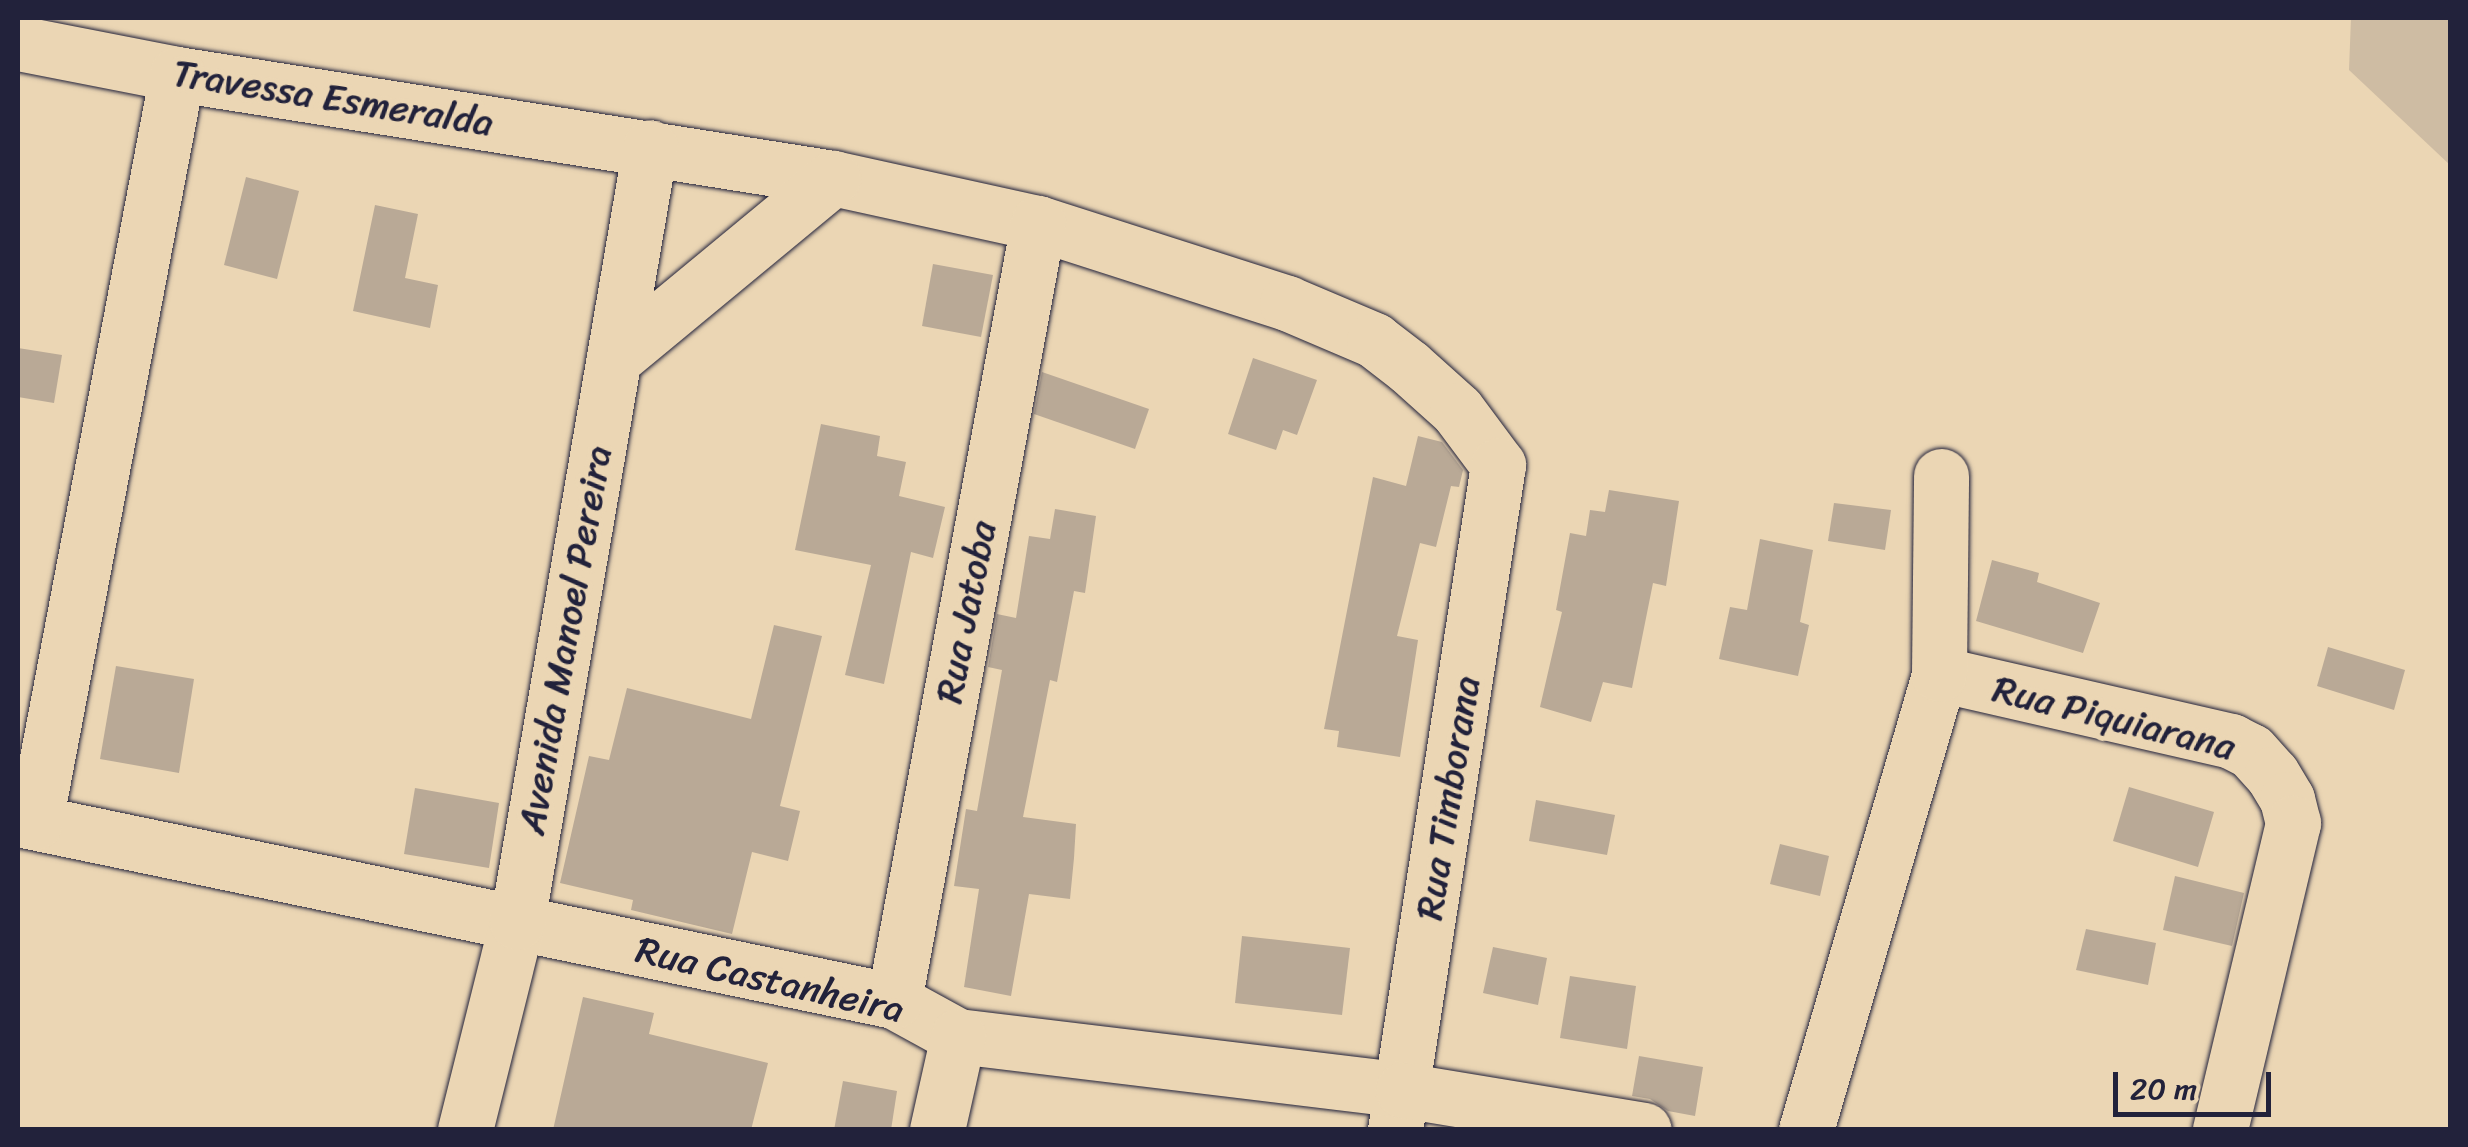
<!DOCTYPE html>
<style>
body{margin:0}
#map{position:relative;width:2468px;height:1147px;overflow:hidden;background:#ebd6b4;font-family:Sriracha,sans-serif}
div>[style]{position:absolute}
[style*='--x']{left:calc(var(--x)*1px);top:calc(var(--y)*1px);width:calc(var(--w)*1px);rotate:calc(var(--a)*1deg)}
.green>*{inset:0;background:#cebca3}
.building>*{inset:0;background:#b9a996}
.roads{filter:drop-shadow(0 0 2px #22223b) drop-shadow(0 0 2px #22223b)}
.minor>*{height:55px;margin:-27.5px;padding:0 27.5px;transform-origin:27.5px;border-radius:27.5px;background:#ebd6b4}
span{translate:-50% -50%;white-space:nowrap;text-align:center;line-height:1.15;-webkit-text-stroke:10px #ebd6b4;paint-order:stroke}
.street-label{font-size:38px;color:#22223b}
.frame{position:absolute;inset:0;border:20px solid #22223b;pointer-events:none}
.scale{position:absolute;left:2113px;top:1072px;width:158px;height:45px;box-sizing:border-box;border:5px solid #22223b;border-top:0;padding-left:12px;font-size:30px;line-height:35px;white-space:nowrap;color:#22223b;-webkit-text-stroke:8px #ebd6b4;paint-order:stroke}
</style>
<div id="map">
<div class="green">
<div style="clip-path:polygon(2351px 18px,2450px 18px,2450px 165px,2349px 70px)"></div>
</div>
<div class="building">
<div style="clip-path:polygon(246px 177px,299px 191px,277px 279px,224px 265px)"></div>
<div style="clip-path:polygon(375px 205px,418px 214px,405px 278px,438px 285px,430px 328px,353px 311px)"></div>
<div style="clip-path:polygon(933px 264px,993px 275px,981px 337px,922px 326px)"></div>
<div style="clip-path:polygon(18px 348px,62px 355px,54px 403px,18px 397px)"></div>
<div style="clip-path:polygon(1253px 358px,1317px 380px,1297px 435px,1283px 430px,1276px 450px,1228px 434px)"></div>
<div style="clip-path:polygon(1042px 372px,1149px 409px,1135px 449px,1034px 414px)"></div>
<div style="clip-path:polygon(821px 424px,880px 436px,877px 456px,906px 462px,899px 496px,945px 507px,933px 558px,911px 552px,884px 684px,845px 675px,871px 565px,795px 550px)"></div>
<div style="clip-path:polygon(1418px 436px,1442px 442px,1463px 470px,1459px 487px,1451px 486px,1436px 547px,1420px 543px,1397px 636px,1418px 640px,1400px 757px,1337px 747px,1339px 731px,1324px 729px,1373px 477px,1406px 486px)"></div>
<div style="clip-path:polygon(1609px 490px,1679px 501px,1666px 586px,1653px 583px,1632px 688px,1603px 682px,1591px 722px,1540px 707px,1562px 612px,1556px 610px,1570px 533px,1586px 536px,1590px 510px,1605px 512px)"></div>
<div style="clip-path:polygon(1834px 503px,1891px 510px,1885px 550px,1828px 541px)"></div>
<div style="clip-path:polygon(1055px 509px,1096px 516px,1085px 593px,1074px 591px,1057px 682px,1050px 680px,1023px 817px,1076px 824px,1074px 858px,1070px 899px,1029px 894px,1011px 996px,964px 987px,979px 889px,954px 886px,966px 809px,977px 811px,1002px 670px,988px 667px,997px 614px,1016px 618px,1029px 536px,1050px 539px)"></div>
<div style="clip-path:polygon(1760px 539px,1813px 550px,1800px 622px,1809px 625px,1798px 676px,1719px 659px,1730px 607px,1747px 610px)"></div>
<div style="clip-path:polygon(1992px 560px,2039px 573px,2037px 582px,2100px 603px,2083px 653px,1976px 621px)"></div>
<div style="clip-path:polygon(774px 625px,822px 636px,780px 806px,800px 811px,788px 861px,752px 852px,732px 934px,631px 910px,633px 900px,560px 883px,589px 756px,609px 760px,627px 688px,751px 719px)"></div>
<div style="clip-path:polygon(2328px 647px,2405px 670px,2394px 710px,2317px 686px)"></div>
<div style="clip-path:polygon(116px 666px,194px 679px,179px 773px,100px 759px)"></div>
<div style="clip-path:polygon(2129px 787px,2214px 812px,2198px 867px,2113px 841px)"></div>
<div style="clip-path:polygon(415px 788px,499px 803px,489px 868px,404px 854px)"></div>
<div style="clip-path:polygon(1536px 800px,1615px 815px,1607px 855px,1529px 841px)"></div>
<div style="clip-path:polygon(1780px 844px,1829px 856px,1820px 896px,1770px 884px)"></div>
<div style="clip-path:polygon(2175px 876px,2244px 893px,2232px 946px,2163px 930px)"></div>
<div style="clip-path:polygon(2086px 929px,2156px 943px,2148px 985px,2076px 970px)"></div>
<div style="clip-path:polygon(1242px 936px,1350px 948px,1342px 1015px,1235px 1003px)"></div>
<div style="clip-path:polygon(1493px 947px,1547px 958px,1538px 1005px,1483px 993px)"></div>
<div style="clip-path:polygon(1570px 976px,1636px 986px,1627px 1049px,1560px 1038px)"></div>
<div style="clip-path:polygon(583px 997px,654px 1013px,649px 1034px,768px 1063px,751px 1130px,553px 1130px)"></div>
<div style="clip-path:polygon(1639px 1056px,1703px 1067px,1695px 1116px,1668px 1111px,1650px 1099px,1632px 1096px)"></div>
<div style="clip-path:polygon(843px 1081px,897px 1091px,891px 1130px,834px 1130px)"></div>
</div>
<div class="roads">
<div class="minor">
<div style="--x:18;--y:43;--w:162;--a:11"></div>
<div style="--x:177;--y:74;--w:664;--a:9.01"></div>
<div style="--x:833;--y:178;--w:210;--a:12.4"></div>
<div style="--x:1038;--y:223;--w:262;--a:17.8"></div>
<div style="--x:1287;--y:303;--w:95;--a:23"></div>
<div style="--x:1374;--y:340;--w:44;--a:37.6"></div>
<div style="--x:1409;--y:367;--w:64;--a:41.9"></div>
<div style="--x:1457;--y:410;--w:69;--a:53.3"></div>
<div style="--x:1498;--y:465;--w:673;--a:98.8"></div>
<div style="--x:614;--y:359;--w:284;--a:-39.6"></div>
<div style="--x:1939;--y:674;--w:300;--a:12.9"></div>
<div style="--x:2231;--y:741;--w:22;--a:27"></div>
<div style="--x:2251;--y:751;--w:31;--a:48"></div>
<div style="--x:2272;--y:774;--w:29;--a:59"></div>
<div style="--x:2287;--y:799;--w:25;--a:76"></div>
<div style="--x:2293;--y:823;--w:316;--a:103.4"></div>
<div style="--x:18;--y:819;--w:895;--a:11.74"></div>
<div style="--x:894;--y:1001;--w:73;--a:28.7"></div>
<div style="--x:958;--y:1036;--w:448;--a:6.9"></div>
<div style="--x:1403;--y:1090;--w:244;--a:9.4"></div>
<div style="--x:35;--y:822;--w:761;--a:-79.25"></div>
<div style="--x:894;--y:1001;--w:791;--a:-79.51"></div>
<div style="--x:465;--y:1130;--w:214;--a:-76"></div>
<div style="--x:517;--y:922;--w:786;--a:-80.26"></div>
<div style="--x:937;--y:1130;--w:96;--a:-77.4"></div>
<div style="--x:1806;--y:1130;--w:475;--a:-73.7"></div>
<div style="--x:1939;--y:674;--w:198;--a:-89.4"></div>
</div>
</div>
<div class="street-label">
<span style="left:333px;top:98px;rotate:9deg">Travessa Esmeralda</span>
<span style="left:966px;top:612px;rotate:-79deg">Rua Jatoba</span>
<span style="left:565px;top:640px;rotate:-80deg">Avenida Manoel Pereira</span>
<span style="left:2114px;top:718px;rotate:14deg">Rua Piquiarana</span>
<span style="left:1448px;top:798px;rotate:-81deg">Rua Timborana</span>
<span style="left:770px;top:980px;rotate:13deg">Rua Castanheira</span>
</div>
<div class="frame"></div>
<div class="scale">20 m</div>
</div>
